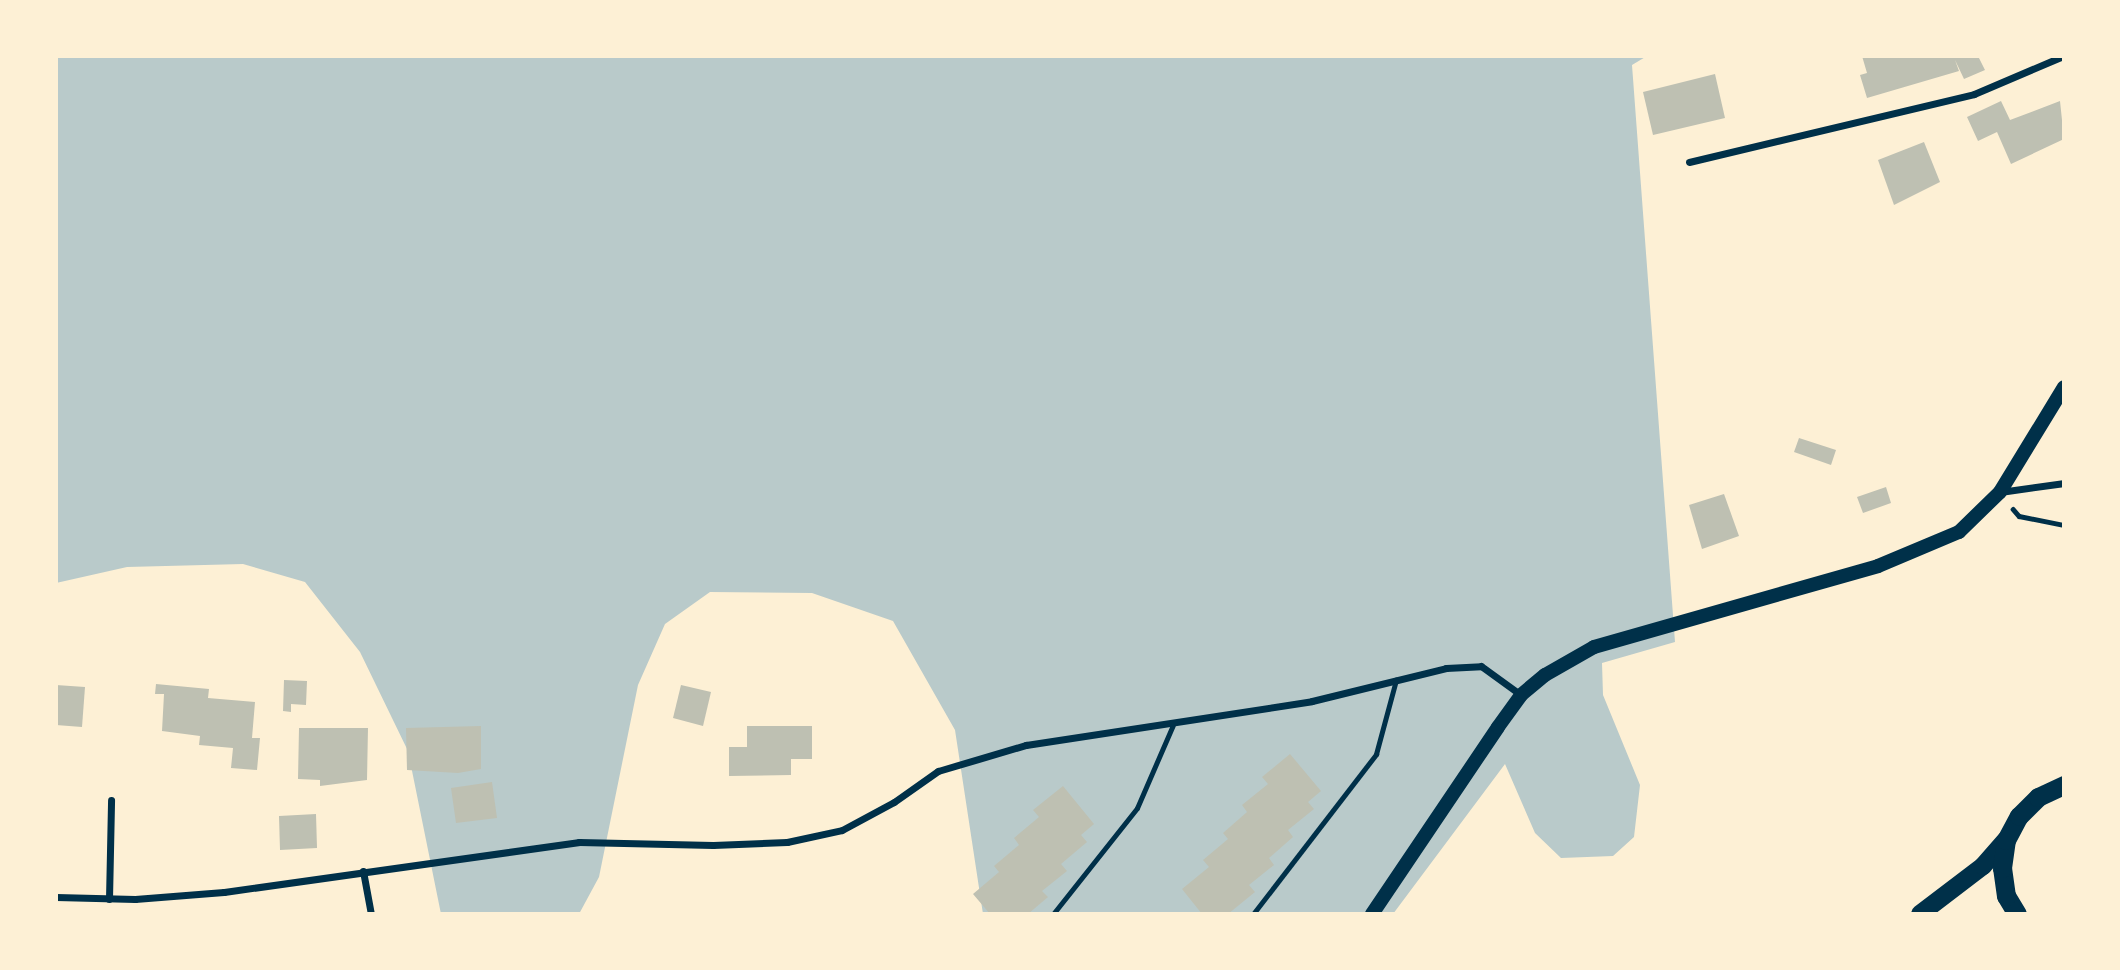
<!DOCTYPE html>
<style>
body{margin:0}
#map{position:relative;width:2120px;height:970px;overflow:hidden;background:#fdf0d5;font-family:"Varela Round",sans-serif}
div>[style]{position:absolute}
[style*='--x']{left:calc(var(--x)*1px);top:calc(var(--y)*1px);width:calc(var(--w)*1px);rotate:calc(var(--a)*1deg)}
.green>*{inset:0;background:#b9caca}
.building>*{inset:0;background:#bec0b2}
.path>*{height:4.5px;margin:-2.25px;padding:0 2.25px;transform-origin:2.25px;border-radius:2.25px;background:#003049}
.service>*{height:5px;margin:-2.5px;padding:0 2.5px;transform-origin:2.5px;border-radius:2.5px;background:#003049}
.minor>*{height:7px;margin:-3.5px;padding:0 3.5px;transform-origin:3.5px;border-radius:3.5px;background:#003049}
.secondary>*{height:14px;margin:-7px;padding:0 7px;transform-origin:7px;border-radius:7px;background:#003049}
.primary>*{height:18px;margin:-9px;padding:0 9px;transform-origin:9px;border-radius:9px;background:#003049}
.trunk>*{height:19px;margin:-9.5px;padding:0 9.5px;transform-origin:9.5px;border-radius:9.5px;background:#003049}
span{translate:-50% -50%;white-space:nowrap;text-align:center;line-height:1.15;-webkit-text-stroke:7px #fdf0d5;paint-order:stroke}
.frame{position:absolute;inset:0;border:58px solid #fdf0d5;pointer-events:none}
</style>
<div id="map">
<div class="green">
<div style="clip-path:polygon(56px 56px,1647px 56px,1632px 65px,1675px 642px,1602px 663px,1603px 695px,1640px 785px,1634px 837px,1613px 856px,1561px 858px,1535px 833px,1505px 764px,1393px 914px,983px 914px,955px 730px,893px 621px,812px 593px,710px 592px,665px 624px,638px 685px,599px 877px,579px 914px,441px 914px,408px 751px,360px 652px,305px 582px,243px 564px,127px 567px,56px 583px)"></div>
</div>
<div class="building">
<div style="clip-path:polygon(1862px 56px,1978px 56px,1985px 70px,1964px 79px,1955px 60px,1959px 71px,1867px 98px,1860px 75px,1867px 73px)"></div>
<div style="clip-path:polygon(1715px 74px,1725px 118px,1653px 135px,1643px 92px)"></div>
<div style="clip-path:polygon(2001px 101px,2010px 120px,2060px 101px,2064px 139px,2011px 164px,1997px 132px,1978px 141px,1967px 117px)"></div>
<div style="clip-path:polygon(1924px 142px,1940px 182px,1894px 205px,1878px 160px)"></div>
<div style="clip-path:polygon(1799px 438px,1836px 450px,1831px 465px,1794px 452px)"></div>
<div style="clip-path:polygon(1886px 487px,1891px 503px,1863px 513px,1857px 497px)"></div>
<div style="clip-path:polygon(1724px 494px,1739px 536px,1702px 549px,1689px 505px)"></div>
<div style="clip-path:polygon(284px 680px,307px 681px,306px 705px,291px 704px,291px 712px,283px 711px)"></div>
<div style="clip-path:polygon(156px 684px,209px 689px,208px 698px,255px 702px,252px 738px,260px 738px,257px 770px,231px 768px,233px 748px,199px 745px,200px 736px,162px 731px,164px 694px,155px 694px)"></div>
<div style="clip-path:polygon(56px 685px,85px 687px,82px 727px,56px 725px)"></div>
<div style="clip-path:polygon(681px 685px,711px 692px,703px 726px,673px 718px)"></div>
<div style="clip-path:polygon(481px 726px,481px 769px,458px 773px,407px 770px,406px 728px)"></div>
<div style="clip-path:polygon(747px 726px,812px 726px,812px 759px,791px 759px,791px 775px,729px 776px,729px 747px,747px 747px)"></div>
<div style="clip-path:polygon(299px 728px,368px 728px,367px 780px,320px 786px,320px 780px,298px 779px)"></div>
<div style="clip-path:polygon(1290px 754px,1321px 791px,1308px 802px,1314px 809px,1288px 830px,1293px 837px,1269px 858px,1274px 865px,1249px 885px,1255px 892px,1228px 914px,1202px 914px,1182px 889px,1209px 867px,1203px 860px,1228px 839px,1223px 833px,1247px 812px,1242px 805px,1268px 784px,1262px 777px)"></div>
<div style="clip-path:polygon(492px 782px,497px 818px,456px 823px,451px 788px)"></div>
<div style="clip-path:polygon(1063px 786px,1094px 824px,1081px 835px,1087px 842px,1061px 864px,1067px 871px,1042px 891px,1048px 897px,1028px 914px,990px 914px,973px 894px,999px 872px,994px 866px,1019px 845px,1014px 838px,1039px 817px,1033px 810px)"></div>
<div style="clip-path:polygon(316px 814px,317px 848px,280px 850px,279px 816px)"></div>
</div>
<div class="path">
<div style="--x:2013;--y:509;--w:9;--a:49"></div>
<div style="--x:2019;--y:516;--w:46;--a:11.3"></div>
</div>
<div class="service">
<div style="--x:1053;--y:914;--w:135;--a:-51.6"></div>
<div style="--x:1137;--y:808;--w:90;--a:-66.6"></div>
<div style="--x:1253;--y:914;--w:202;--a:-52.4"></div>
<div style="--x:1376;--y:754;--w:77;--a:-74.9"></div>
</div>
<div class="minor">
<div style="--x:1689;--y:162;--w:293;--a:-13.4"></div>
<div style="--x:1974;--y:94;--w:97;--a:-23.1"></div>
<div style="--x:2000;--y:492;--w:65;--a:-8"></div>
<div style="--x:363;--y:871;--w:44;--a:79.5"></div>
<div style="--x:56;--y:897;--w:79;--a:1.5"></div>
<div style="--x:135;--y:899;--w:89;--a:-4.5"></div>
<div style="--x:224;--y:892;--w:359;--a:-8"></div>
<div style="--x:579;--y:842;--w:134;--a:1.3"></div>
<div style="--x:713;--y:845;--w:74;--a:-2.3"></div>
<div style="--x:787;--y:842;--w:56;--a:-12.3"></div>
<div style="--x:842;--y:830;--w:59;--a:-28.3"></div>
<div style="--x:894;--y:802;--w:54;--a:-35.2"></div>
<div style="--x:938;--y:771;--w:92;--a:-16.5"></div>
<div style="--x:1026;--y:745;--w:289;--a:-8.7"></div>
<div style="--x:1312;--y:701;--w:138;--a:-13.8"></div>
<div style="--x:1446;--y:668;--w:35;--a:-3"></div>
<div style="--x:1481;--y:666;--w:49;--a:35.9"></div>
<div style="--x:109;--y:899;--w:99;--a:-88.8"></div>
</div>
<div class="secondary">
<div style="--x:1372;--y:914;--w:225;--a:-56"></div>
<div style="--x:1498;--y:727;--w:39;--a:-54"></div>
<div style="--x:1521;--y:695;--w:31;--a:-40"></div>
<div style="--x:1545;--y:675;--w:56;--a:-29.7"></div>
<div style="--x:1594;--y:647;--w:295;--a:-15.9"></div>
<div style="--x:1878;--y:566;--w:88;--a:-22.8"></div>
<div style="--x:1959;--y:532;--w:57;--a:-44.3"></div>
<div style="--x:2000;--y:492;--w:123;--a:-58.6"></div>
</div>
<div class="primary">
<div style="--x:1920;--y:914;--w:79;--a:-37.3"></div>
<div style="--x:1983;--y:866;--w:35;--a:-49"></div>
</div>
<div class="trunk">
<div style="--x:2017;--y:914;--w:21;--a:-121"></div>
<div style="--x:2006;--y:896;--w:28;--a:-98"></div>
<div style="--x:2002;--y:868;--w:28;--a:-82"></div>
<div style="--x:2006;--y:840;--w:27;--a:-62"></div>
<div style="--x:2019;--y:816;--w:27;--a:-45"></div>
<div style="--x:2038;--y:797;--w:29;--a:-25"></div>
</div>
<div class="frame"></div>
</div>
